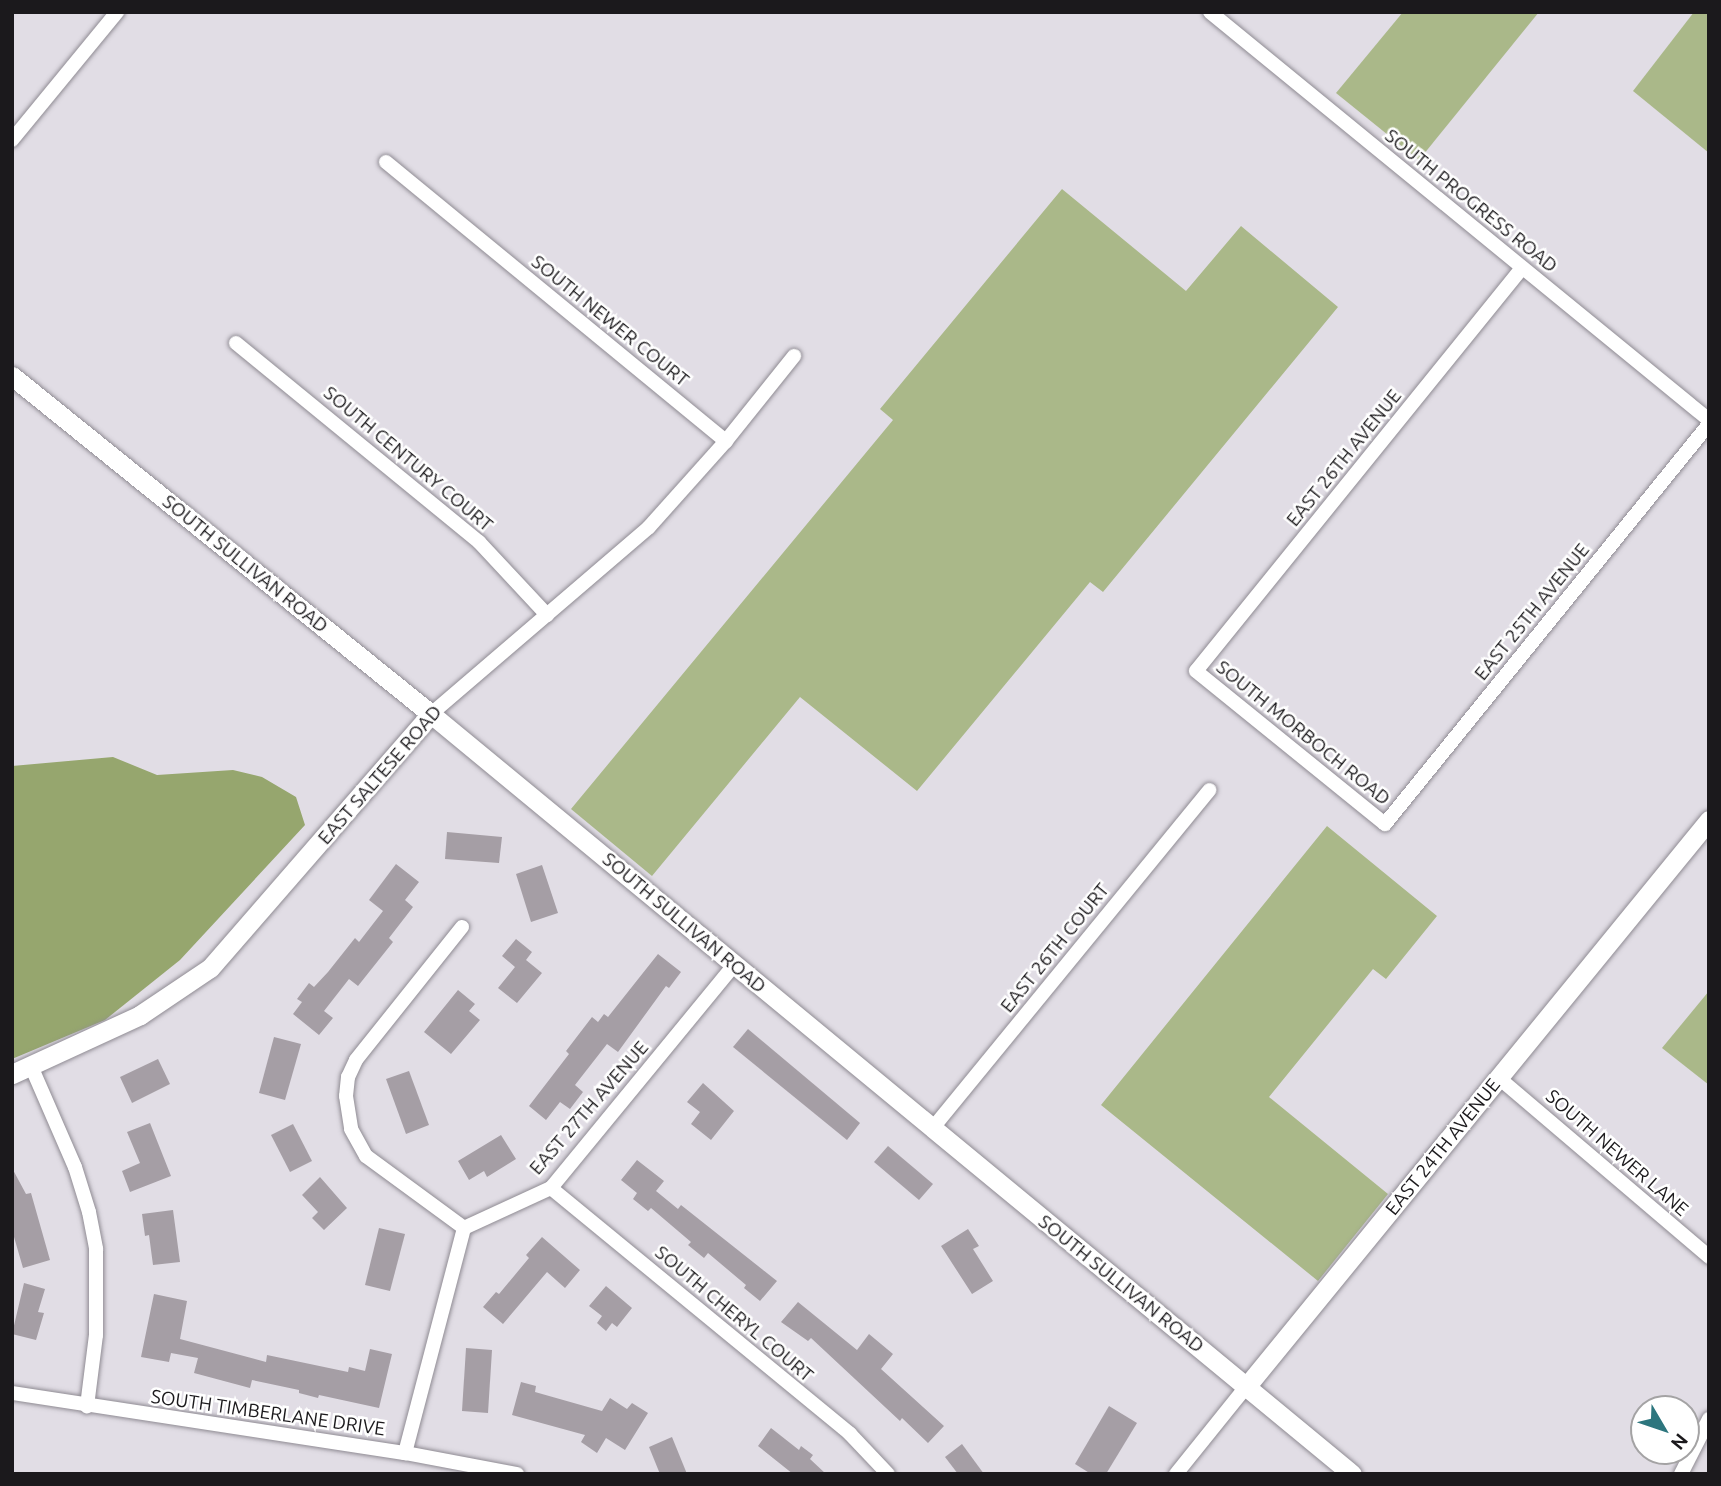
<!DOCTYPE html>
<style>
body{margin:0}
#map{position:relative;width:1721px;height:1486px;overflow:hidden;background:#e1dde5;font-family:Ubuntu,sans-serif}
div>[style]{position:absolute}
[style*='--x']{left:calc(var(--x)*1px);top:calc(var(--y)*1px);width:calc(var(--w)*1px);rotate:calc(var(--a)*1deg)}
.green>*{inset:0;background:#aab889}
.forest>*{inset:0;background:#96a66e}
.building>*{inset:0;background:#a59ea5}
.roads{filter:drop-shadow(0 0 2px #8f8b93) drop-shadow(0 0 2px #8f8b93)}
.street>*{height:14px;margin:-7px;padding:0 7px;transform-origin:7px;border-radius:7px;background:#fff}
.secondary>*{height:19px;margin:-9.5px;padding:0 9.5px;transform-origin:9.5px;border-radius:9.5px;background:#fff}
span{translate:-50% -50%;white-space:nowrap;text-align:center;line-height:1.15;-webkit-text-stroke:5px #fff;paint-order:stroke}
.street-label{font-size:19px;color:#1b191c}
.frame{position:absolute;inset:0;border:14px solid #1b191c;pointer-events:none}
.north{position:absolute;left:1630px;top:1395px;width:70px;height:70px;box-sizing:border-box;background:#fff;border:2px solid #a4a3a4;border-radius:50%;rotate:129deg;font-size:19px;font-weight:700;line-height:28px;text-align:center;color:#1b191c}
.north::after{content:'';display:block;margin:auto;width:24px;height:32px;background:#2d767e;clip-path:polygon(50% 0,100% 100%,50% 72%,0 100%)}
</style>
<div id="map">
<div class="green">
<div style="clip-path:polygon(1403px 12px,1539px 12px,1419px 160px,1336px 93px)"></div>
<div style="clip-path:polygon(1694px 12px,1709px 12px,1709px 153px,1633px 91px)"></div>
<div style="clip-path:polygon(1062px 189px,1186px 291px,1241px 226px,1338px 307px,1103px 592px,1090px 582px,917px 791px,800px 697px,652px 876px,571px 809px,893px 420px,880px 409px)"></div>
<div style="clip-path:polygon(1327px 826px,1437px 916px,1386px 979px,1373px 969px,1269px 1097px,1388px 1194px,1318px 1281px,1101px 1105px)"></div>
<div style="clip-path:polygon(1709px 991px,1709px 1085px,1662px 1048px)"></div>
</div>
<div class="forest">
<div style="clip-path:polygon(113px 757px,157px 775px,233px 770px,262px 777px,296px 797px,305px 825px,180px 960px,105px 1020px,12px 1059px,12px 766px)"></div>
</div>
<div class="building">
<div style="clip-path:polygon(447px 832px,502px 837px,499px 863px,445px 859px)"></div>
<div style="clip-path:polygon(396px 864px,419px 882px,405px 900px,413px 907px,389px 938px,393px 942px,358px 986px,349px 979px,324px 1011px,333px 1018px,319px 1035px,293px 1014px,302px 1002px,297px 999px,309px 983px,314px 987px,328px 972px,355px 938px,359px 942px,383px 911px,369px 900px)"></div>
<div style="clip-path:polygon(542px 865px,558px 913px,531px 922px,516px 874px)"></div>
<div style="clip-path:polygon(516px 939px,532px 952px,526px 960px,542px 973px,517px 1003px,498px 988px,515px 967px,502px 956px)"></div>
<div style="clip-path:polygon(658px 954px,681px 972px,669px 988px,666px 986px,618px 1052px,607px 1044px,575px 1085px,583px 1092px,570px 1109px,560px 1102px,546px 1120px,529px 1106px,569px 1054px,566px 1051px,592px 1017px,598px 1022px,604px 1014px,608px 1017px)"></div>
<div style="clip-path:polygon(458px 990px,475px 1004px,469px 1011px,480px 1020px,451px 1054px,424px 1032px)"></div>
<div style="clip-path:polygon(748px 1029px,860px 1123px,847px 1140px,733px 1047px)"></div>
<div style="clip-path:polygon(274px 1037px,301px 1044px,285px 1100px,259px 1093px)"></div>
<div style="clip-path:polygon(158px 1059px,170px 1084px,132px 1103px,120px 1077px)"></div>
<div style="clip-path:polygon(409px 1071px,429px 1125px,406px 1134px,386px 1079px)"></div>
<div style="clip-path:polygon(703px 1083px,734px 1111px,711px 1140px,691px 1124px,700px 1112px,687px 1102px)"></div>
<div style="clip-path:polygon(150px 1123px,171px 1176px,130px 1192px,122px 1171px,140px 1163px,127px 1132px)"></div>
<div style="clip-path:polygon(293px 1124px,312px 1161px,290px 1172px,271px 1135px)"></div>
<div style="clip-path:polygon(501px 1135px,516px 1159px,487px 1177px,484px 1171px,469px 1180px,458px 1161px)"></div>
<div style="clip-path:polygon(888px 1146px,933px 1184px,919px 1200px,874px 1162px)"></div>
<div style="clip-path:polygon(637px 1160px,664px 1181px,656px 1191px,678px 1209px,681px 1205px,777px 1281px,760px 1301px,744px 1288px,746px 1285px,708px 1253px,704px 1258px,688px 1245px,691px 1242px,651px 1208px,648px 1211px,633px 1199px,637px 1193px,621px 1180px)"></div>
<div style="clip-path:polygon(12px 1168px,26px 1194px,31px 1193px,50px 1260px,23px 1268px,12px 1230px)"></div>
<div style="clip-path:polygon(320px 1177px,347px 1208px,324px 1230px,312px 1218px,318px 1212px,302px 1195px)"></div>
<div style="clip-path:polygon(173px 1210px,180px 1262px,153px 1265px,149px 1235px,145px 1236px,142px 1214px)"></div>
<div style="clip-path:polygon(379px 1228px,405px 1234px,390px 1291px,365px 1285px)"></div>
<div style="clip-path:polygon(968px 1229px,979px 1246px,973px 1249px,993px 1281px,972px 1294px,941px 1246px)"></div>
<div style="clip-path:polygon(542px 1237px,580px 1270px,565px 1288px,547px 1272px,503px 1324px,483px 1307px,496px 1292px,499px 1294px,529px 1258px,526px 1255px)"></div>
<div style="clip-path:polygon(24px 1283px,45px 1289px,38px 1312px,44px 1313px,36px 1340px,12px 1334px)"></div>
<div style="clip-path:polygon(606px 1286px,632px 1308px,617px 1327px,612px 1323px,606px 1331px,597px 1323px,602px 1316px,589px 1306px)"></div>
<div style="clip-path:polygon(154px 1294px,187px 1301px,180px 1339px,266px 1362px,267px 1355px,348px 1372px,349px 1367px,365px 1371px,370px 1349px,392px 1354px,379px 1408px,319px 1395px,318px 1398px,299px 1393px,299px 1390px,252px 1380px,250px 1388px,194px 1373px,198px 1358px,171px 1353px,169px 1362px,141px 1357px)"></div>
<div style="clip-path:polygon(798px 1302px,857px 1350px,869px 1334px,893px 1354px,881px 1369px,944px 1426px,928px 1443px,902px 1418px,900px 1421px,811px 1338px,808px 1341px,781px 1322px)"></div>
<div style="clip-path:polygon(466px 1348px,492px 1350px,488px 1413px,462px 1411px)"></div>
<div style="clip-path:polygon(521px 1382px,536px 1386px,535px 1392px,602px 1411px,610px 1398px,627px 1409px,632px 1403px,648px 1413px,625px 1450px,606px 1438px,597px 1453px,581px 1442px,585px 1435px,512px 1415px)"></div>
<div style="clip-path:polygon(1109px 1406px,1137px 1423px,1106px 1474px,1091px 1474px,1075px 1464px)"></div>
<div style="clip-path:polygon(771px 1428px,799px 1450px,801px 1446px,813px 1455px,810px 1459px,826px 1474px,793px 1474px,758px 1446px)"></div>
<div style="clip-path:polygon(672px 1437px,687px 1474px,660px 1474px,649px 1447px)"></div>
<div style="clip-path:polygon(962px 1444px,984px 1474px,958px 1474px,945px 1457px)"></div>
</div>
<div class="roads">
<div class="street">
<div style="--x:1210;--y:12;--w:645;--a:39.27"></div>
<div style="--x:12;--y:140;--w:166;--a:-50.6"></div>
<div style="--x:386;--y:162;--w:440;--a:39.4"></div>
<div style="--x:726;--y:441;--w:109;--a:-51.3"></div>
<div style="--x:1522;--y:268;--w:518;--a:128.97"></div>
<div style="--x:1196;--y:671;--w:243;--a:39"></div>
<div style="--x:1385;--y:824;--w:515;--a:-50.99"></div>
<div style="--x:236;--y:343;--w:314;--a:39.3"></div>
<div style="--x:479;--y:542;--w:100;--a:47"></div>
<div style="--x:431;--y:714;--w:287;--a:-40.6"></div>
<div style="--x:649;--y:527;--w:115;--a:-48.2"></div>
<div style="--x:462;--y:927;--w:170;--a:128.6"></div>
<div style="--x:356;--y:1060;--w:19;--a:115"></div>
<div style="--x:348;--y:1077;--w:19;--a:96"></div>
<div style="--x:346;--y:1096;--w:33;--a:81"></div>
<div style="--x:351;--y:1129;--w:31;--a:61"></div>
<div style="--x:366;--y:1156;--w:122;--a:36.3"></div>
<div style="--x:31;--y:1066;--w:110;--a:66.5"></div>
<div style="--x:75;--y:1167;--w:47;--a:72.7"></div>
<div style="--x:89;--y:1212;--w:38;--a:79"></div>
<div style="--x:96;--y:1249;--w:86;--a:90"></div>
<div style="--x:96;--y:1335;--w:72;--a:97.2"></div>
<div style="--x:1499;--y:1078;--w:276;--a:40.4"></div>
<div style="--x:932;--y:1129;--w:438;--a:-50.7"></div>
<div style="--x:551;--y:1188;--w:387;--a:39.4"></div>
<div style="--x:850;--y:1434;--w:55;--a:46.5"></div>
<div style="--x:12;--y:1393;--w:398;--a:8.7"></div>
<div style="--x:405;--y:1453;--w:114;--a:10.6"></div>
<div style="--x:405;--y:1453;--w:233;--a:-75.3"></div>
<div style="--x:464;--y:1228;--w:96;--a:-24.7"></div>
<div style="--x:551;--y:1188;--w:288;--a:-50.6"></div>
<div style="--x:1176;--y:1474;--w:112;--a:-51.2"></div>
<div style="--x:1681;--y:1474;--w:62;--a:-63"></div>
</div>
<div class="secondary">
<div style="--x:12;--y:376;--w:538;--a:38.89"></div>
<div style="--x:431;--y:714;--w:1194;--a:39.53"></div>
<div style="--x:12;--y:1074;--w:141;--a:-24.7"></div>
<div style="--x:140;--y:1015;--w:84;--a:-33.9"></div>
<div style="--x:210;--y:968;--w:337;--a:-49"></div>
<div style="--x:1246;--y:1387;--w:732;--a:-50.77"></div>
</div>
</div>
<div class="street-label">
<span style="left:1471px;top:201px;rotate:39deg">SOUTH PROGRESS ROAD</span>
<span style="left:610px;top:321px;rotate:39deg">SOUTH NEWER COURT</span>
<span style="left:1344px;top:458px;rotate:-51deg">EAST 26TH AVENUE</span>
<span style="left:408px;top:459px;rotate:40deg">SOUTH CENTURY COURT</span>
<span style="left:245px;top:564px;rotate:39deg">SOUTH SULLIVAN ROAD</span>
<span style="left:1532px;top:612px;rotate:-51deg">EAST 25TH AVENUE</span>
<span style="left:1303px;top:733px;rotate:39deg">SOUTH MORBOCH ROAD</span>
<span style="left:380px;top:775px;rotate:-49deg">EAST SALTESE ROAD</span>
<span style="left:684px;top:923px;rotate:40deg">SOUTH SULLIVAN ROAD</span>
<span style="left:1055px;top:948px;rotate:-51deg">EAST 26TH COURT</span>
<span style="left:589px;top:1108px;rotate:-49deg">EAST 27TH AVENUE</span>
<span style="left:1443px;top:1147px;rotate:-51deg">EAST 24TH AVENUE</span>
<span style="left:1617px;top:1153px;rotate:41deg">SOUTH NEWER LANE</span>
<span style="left:1121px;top:1284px;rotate:39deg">SOUTH SULLIVAN ROAD</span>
<span style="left:734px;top:1314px;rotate:40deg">SOUTH CHERYL COURT</span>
<span style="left:268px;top:1413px;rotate:8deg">SOUTH TIMBERLANE DRIVE</span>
</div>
<div class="frame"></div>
<div class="north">N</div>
</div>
